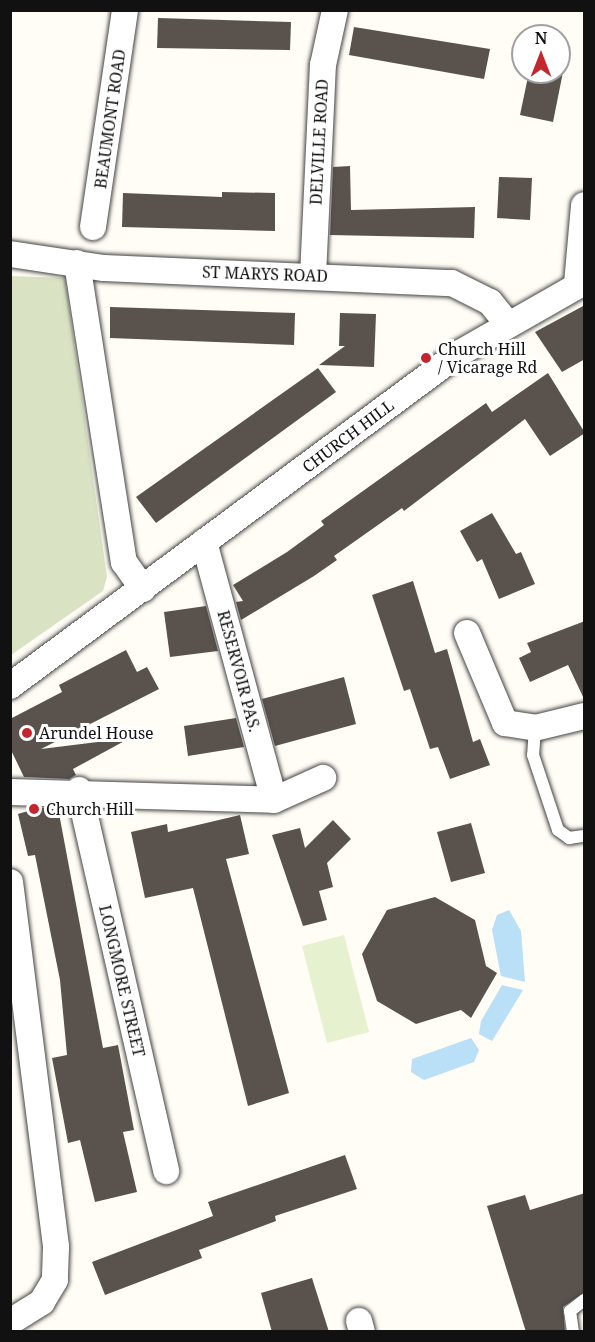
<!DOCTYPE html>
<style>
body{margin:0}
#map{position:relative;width:595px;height:1342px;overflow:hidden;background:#fffdf5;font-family:"Noto Serif",serif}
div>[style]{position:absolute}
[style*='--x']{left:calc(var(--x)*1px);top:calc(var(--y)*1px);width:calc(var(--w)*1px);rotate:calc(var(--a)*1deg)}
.cemetery>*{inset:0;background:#d9e3c4}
.pitch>*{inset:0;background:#e6f2cf}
.water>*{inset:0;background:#b9e0f7}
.building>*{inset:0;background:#5a524d}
.roads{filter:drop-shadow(0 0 2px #444) drop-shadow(0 0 2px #444)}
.lane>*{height:12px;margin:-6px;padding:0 6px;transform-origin:6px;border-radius:6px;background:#fff}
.street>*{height:26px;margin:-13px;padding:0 13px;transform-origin:13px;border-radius:13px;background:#fff}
.dots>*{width:16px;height:16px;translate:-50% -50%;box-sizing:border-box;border:3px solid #fff;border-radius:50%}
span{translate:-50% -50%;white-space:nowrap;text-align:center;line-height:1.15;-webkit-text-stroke:6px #fff;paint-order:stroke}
.street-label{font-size:16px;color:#111}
.poi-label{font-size:16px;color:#111}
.left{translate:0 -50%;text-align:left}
.frame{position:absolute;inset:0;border:12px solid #111;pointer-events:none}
.north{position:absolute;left:511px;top:24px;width:60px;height:60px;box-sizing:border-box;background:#fff;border:2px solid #a0a0a0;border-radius:50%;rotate:0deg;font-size:16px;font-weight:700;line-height:24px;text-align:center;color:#111}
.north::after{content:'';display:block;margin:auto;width:21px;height:27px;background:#c4262e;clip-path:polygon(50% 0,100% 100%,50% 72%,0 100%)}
</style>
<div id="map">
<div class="cemetery">
<div style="clip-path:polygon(11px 276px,65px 278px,107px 577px,103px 591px,11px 655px)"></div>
</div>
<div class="pitch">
<div style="clip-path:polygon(344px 935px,369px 1032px,327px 1043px,302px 946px)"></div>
</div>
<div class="water">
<div style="clip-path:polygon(509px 910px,521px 931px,525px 982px,501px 976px,492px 930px,497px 915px)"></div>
<div style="clip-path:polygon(502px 985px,523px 990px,492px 1041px,479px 1034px,481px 1021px)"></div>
<div style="clip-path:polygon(471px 1038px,479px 1050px,474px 1062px,424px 1080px,411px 1072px,412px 1059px)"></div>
</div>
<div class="building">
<div style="clip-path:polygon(158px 18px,291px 22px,290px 50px,157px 48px)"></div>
<div style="clip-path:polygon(354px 27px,490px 49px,484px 79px,349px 55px)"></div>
<div style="clip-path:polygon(529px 72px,563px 72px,553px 122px,520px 115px)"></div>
<div style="clip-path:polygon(350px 166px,351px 210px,475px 207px,474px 238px,330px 235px,333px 167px)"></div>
<div style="clip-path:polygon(499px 177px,532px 178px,530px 220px,497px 218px)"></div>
<div style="clip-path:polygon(222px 192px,275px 193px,275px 231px,122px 227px,123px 193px,222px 197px)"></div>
<div style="clip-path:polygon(585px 305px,585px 359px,562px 372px,535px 332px)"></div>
<div style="clip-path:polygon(110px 307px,295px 313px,294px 345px,110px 338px)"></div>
<div style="clip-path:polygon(340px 313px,376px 314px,374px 367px,319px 365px,345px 346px,339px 346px)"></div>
<div style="clip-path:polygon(318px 368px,336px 392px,156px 523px,136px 497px)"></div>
<div style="clip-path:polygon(548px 373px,585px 433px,550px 456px,525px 419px,404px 511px,402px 508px,334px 556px,337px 560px,314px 576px,241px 620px,236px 602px,243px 601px,233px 585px,287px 552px,324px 525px,321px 521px,486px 403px,492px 412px)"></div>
<div style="clip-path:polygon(492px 513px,516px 554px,521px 552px,535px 584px,499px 599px,482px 559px,477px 562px,460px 531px)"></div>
<div style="clip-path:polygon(413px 581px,435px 653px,447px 649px,473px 742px,480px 739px,490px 765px,450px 779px,438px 747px,430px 749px,410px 689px,404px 691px,372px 595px)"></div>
<div style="clip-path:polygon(206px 606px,218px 651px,170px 657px,164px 612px)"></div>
<div style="clip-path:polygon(585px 621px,585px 701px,568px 665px,530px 682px,519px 658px,531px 652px,527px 643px)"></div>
<div style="clip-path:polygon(126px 650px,137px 672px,147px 667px,159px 689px,41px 749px,130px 738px,73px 769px,76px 775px,69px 779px,24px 777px,10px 748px,10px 719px,62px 692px,59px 685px)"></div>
<div style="clip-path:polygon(344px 677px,356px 724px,275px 746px,262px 699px)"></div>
<div style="clip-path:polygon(236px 718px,244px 747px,188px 756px,184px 726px)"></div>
<div style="clip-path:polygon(38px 808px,58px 808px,103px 1048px,118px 1045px,134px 1130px,123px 1132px,137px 1192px,95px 1202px,80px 1140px,68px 1143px,52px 1058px,67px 1055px,60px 980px,35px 855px,28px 856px,18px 814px)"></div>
<div style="clip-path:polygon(240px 815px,249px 854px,226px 859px,289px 1093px,248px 1106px,193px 888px,145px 898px,131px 832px,167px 824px,168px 832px)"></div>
<div style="clip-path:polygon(333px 820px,351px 839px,327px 863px,333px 887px,319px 891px,327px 920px,303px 926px,272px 835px,300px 828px,305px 848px)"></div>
<div style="clip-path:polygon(471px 823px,485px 873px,451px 882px,437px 832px)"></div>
<div style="clip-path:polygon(435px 897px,475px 920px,486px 966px,497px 973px,471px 1018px,461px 1010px,416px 1024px,377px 1001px,362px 954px,387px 910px)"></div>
<div style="clip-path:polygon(345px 1155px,357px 1189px,275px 1216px,276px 1221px,199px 1250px,202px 1258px,105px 1295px,92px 1262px,213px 1216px,208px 1202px)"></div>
<div style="clip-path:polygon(585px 1193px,585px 1292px,563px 1307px,565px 1332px,526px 1332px,487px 1206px,525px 1195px,530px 1210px)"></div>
<div style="clip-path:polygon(312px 1278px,329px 1332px,272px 1332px,261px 1293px)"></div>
</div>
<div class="roads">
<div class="lane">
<div style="--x:535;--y:728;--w:27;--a:94"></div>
<div style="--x:533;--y:755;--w:79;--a:71.6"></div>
<div style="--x:558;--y:830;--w:14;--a:36"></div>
<div style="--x:569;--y:838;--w:15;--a:-8"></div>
<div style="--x:573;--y:1332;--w:21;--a:-98"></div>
<div style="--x:570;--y:1311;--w:18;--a:-38"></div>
</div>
<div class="street">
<div style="--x:93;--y:227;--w:219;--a:-81.6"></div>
<div style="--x:10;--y:254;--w:95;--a:8.5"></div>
<div style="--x:104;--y:268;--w:348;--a:2.5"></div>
<div style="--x:452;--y:283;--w:42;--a:26.6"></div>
<div style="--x:490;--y:302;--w:26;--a:51"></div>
<div style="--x:77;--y:263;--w:303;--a:81.1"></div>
<div style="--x:124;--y:562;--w:33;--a:55"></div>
<div style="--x:313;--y:276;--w:211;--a:-87.3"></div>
<div style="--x:323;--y:65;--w:56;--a:-77.7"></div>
<div style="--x:577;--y:284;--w:79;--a:-84.9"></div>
<div style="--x:204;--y:542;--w:267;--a:74.8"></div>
<div style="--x:467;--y:633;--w:98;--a:67.1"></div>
<div style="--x:505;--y:723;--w:30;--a:9"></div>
<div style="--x:535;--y:728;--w:50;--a:-13.8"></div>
<div style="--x:10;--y:686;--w:558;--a:-36.54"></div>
<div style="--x:458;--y:354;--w:145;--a:-29.7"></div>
<div style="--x:79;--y:790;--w:391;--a:77.1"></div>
<div style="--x:10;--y:792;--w:264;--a:1.7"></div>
<div style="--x:274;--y:800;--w:54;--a:-24.2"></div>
<div style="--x:10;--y:882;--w:368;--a:82.8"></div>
<div style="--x:56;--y:1247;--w:33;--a:92"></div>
<div style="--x:55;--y:1280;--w:26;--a:121"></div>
<div style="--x:42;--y:1302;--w:38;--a:148"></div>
<div style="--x:359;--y:1321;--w:11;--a:75"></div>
</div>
</div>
<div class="dots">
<div style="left:426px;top:358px;background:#c4262e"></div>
<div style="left:27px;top:733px;background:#c4262e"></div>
<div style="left:34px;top:809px;background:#c4262e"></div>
</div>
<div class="street-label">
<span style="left:110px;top:119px;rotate:-82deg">BEAUMONT ROAD</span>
<span style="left:319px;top:142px;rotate:-87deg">DELVILLE ROAD</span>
<span style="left:265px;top:274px;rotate:2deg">ST MARYS ROAD</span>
<span style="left:348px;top:436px;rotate:-37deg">CHURCH HILL</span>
<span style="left:239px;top:671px;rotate:75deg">RESERVOIR PAS.</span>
<span style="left:122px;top:981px;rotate:77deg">LONGMORE STREET</span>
</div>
<div class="poi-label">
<span class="left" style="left:438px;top:358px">Church Hill<br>/ Vicarage Rd</span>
<span class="left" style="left:39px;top:733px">Arundel House</span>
<span class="left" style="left:46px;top:809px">Church Hill</span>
</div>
<div class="frame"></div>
<div class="north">N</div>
</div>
